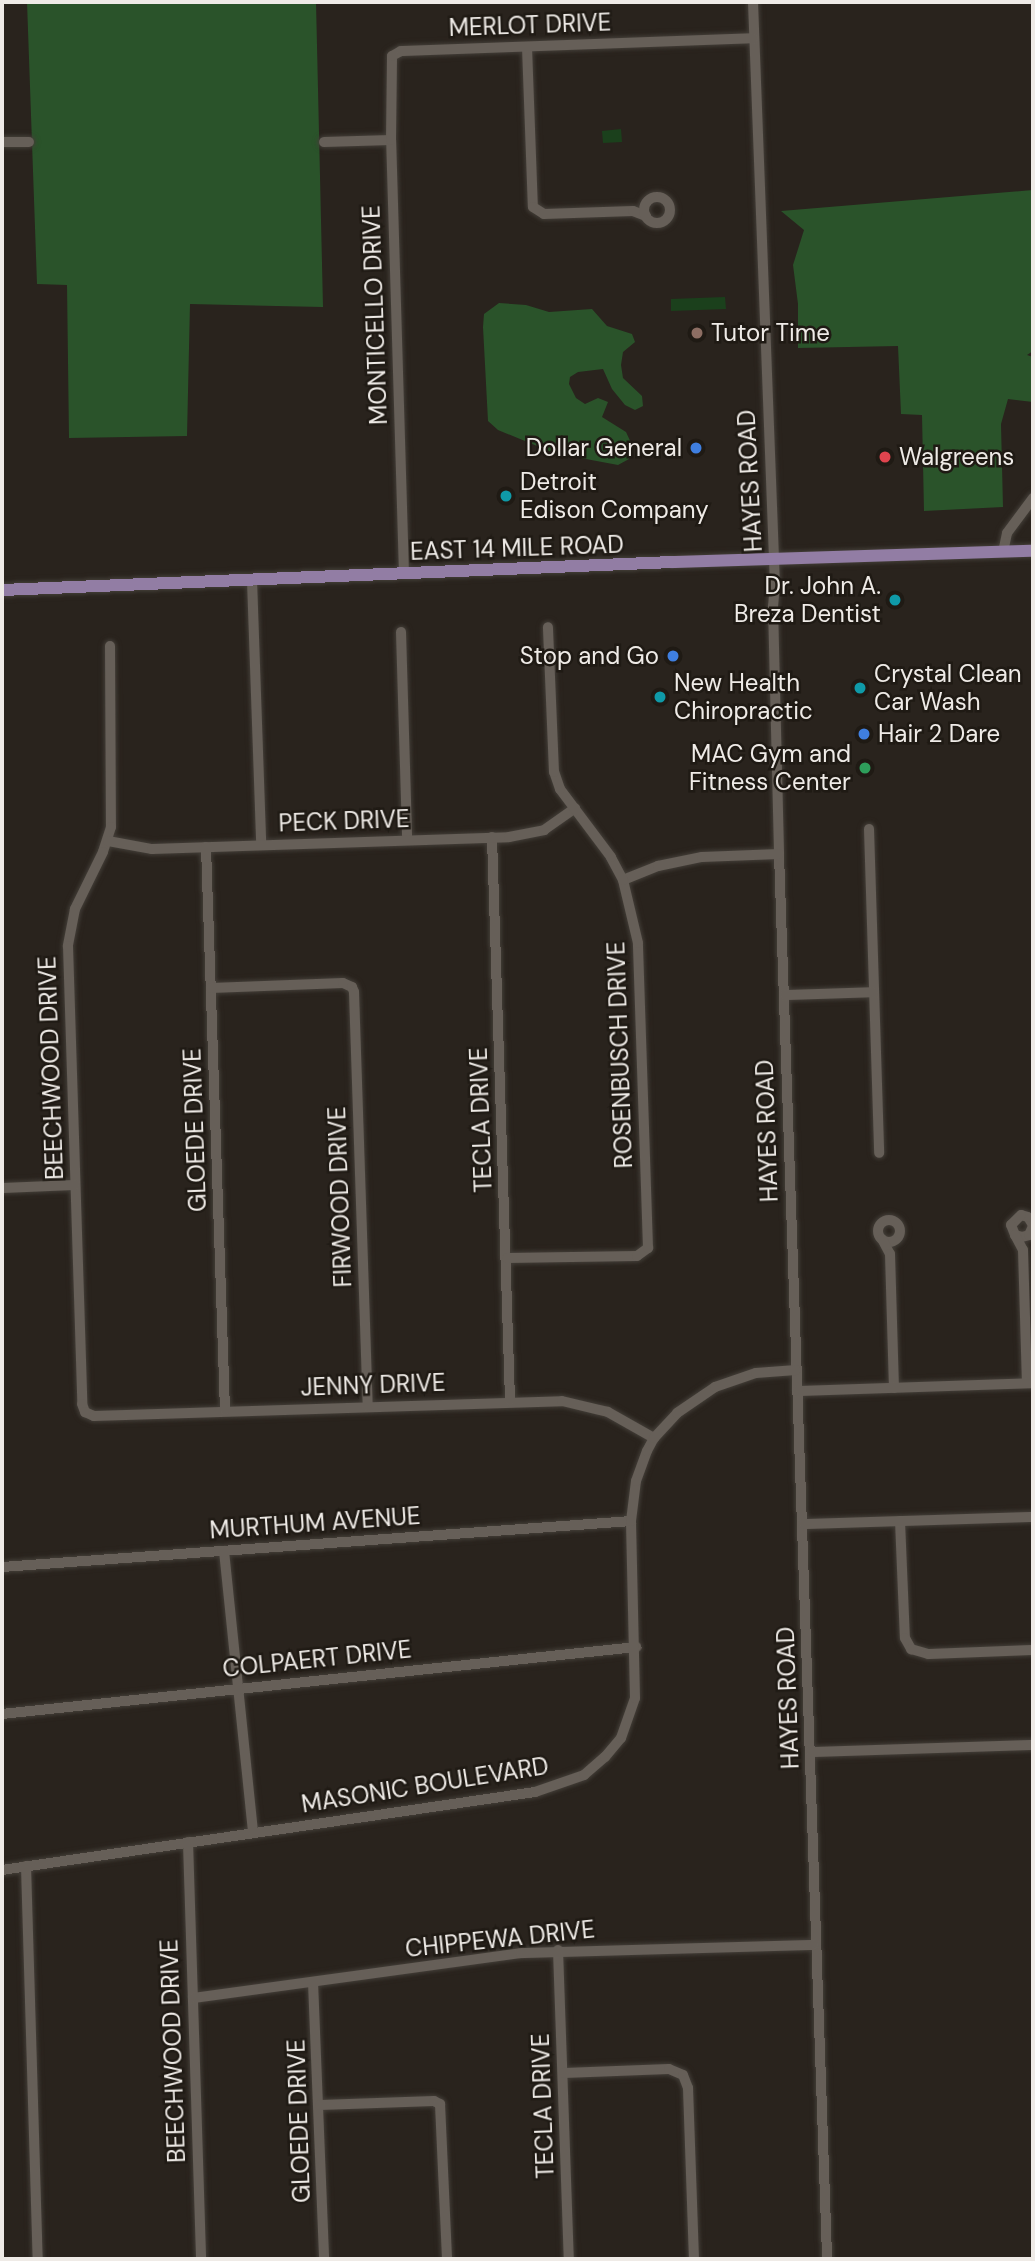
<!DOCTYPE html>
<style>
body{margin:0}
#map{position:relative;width:1035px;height:2261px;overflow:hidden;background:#29231d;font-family:"DM Sans",sans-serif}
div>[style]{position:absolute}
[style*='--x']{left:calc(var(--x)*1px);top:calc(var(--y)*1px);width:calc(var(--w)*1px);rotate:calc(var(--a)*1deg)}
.green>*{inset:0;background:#1b401c}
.forest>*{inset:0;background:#2a532a}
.roads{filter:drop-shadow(0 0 2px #433e38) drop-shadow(0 0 2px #433e38)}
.minor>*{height:10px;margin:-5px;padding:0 5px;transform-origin:5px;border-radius:5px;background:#665f58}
.minor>.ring{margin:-5px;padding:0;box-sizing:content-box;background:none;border:10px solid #665f58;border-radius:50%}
.major>*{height:12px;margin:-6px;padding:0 6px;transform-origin:6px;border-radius:6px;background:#927da4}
.dots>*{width:19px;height:19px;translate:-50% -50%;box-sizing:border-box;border:4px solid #1f1a14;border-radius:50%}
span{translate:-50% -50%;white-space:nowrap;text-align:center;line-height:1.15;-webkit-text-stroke:5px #1f1a14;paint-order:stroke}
.street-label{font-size:24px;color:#efebe7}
.poi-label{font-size:24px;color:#efebe7}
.left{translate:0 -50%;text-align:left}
.right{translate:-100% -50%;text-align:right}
.frame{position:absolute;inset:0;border:4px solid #efebe7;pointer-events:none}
</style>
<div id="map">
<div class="green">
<div style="clip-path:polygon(621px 129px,622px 142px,603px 143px,602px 131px)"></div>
<div style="clip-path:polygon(725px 297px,726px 309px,671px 311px,671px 299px)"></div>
</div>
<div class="forest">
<div style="clip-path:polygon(27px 2px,316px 2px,323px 307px,190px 304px,187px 436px,69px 438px,67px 285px,37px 284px)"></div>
<div style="clip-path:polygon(1033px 190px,1033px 351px,1027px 355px,1033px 357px,1033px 402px,1008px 399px,1001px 424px,1003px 507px,924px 511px,922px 415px,901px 414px,898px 346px,798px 348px,798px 304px,793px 265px,804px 230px,781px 211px)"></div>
<div style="clip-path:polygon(499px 303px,526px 305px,549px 312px,592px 309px,607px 326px,632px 334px,635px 342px,623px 352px,621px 365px,623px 378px,642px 396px,643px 406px,635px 410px,625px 405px,612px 389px,603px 369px,578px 372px,570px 377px,569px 384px,576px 398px,585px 404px,598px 398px,608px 402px,602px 417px,626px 432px,633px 447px,629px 459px,618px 465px,554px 453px,498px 430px,488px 421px,483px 327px,484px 314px)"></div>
</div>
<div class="roads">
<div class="minor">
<div style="--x:753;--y:2;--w:582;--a:87.84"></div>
<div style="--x:775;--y:584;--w:22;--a:95"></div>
<div style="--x:773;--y:606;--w:248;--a:88.6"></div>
<div style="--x:779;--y:854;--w:1406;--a:88.04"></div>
<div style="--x:527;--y:47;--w:160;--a:87.9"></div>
<div style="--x:533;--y:207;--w:13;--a:32"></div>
<div style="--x:544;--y:214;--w:89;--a:-1.9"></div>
<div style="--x:633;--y:211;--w:14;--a:21"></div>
<div style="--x:2;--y:142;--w:27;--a:0"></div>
<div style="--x:324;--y:142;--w:67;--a:-1.7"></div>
<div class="ring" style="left:644px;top:197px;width:16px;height:16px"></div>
<div style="--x:1003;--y:552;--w:19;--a:-78"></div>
<div style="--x:1007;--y:533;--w:44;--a:-53.4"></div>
<div style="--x:404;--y:574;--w:434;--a:-91.7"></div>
<div style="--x:391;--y:140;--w:84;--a:-89.3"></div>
<div style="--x:392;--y:56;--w:10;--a:-29"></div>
<div style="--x:401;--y:51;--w:353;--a:-2.1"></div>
<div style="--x:252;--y:580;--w:264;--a:88"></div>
<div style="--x:401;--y:632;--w:208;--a:88.3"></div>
<div style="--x:110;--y:646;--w:181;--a:89.7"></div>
<div style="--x:111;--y:827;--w:26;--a:108"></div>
<div style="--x:103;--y:852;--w:64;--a:116.2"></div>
<div style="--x:75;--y:909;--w:38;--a:101"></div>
<div style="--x:68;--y:946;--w:458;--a:88.2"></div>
<div style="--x:82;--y:1404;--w:9;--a:69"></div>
<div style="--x:85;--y:1412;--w:10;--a:24"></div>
<div style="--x:94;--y:1416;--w:468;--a:-1.8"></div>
<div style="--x:562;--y:1401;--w:47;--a:13.4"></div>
<div style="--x:608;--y:1412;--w:53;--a:29.5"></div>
<div style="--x:869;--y:829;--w:324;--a:88.2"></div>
<div style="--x:492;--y:837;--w:564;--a:88.17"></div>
<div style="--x:108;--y:841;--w:45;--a:10.3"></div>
<div style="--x:152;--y:849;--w:357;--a:-1.9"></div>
<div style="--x:509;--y:837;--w:36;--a:-11"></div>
<div style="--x:544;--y:830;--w:38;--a:-35"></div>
<div style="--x:206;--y:847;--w:564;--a:88.07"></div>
<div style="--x:623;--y:880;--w:38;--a:-22"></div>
<div style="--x:658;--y:866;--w:45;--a:-11.6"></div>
<div style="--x:702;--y:857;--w:77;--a:-2.2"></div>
<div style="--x:211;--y:988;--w:132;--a:-2.2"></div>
<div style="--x:343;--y:983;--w:10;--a:24"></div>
<div style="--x:352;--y:987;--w:5;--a:68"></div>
<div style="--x:354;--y:992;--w:414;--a:88.1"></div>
<div style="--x:785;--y:995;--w:89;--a:-1.9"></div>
<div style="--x:2;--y:1188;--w:73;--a:-2.4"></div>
<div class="ring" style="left:878px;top:1220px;width:12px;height:12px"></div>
<div style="--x:1033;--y:1225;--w:9;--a:-122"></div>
<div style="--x:1028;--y:1217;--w:7;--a:-164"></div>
<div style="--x:1021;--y:1215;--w:14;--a:135"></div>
<div style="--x:1011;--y:1225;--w:11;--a:68"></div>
<div style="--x:1015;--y:1235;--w:7;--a:16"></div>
<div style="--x:1022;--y:1237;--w:7;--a:-16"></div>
<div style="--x:1029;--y:1235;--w:10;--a:-66"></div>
<div style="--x:1015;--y:1235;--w:17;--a:62"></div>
<div style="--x:1023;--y:1250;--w:133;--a:88.3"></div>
<div style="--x:882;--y:1239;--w:17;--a:62"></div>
<div style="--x:890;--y:1254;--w:134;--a:88.3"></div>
<div style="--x:507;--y:1258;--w:130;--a:-0.9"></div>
<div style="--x:637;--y:1256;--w:14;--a:-36"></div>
<div style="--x:648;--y:1248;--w:305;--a:-91.9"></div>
<div style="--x:638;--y:943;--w:65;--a:-103.4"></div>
<div style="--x:623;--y:880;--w:26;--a:-118"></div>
<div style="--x:611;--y:857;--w:85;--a:-126.9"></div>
<div style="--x:560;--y:789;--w:18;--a:-109"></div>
<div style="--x:554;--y:772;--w:145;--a:-92.4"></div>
<div style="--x:797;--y:1391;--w:236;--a:-1.9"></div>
<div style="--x:900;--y:1521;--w:117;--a:87.6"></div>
<div style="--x:905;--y:1638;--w:13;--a:61"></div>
<div style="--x:911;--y:1649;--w:18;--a:16"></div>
<div style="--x:928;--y:1654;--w:105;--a:-2.2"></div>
<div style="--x:804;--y:1524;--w:229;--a:-1.8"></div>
<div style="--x:224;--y:1551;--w:282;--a:84.1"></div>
<div style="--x:2;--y:1567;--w:631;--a:-4.18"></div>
<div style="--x:2;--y:1714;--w:638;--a:-6.03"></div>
<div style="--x:811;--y:1752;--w:222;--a:-1.8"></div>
<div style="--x:188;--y:1842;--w:417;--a:88.2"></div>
<div style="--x:26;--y:1866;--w:393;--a:88.3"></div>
<div style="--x:2;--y:1870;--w:539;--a:-8.33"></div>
<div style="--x:535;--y:1792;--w:52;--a:-19.1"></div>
<div style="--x:584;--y:1775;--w:28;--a:-41"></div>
<div style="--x:605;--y:1757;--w:25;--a:-50"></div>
<div style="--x:621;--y:1738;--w:42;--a:-70.7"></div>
<div style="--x:635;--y:1698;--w:177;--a:-91.3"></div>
<div style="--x:631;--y:1521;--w:40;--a:-82.9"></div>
<div style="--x:636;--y:1481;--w:32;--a:-70"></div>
<div style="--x:647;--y:1451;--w:15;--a:-62"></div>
<div style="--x:654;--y:1438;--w:34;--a:-47"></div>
<div style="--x:677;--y:1413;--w:46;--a:-34.4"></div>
<div style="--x:715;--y:1387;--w:43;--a:-18.9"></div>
<div style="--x:756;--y:1373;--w:40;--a:-4.3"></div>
<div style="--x:558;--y:1950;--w:309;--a:88"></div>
<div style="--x:313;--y:1982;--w:277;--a:87.7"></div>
<div style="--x:193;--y:1998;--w:331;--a:-7.8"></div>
<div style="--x:521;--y:1953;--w:293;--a:-1.6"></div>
<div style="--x:564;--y:2073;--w:105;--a:-2.2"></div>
<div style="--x:669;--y:2069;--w:15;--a:23"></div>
<div style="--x:683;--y:2075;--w:14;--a:69"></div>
<div style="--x:688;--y:2088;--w:171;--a:88"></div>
<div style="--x:320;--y:2105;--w:114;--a:-2"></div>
<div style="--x:434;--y:2101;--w:7;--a:27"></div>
<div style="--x:440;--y:2104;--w:155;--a:87.4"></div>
</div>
<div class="major">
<div style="--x:2;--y:590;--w:672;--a:-2.39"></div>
<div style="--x:673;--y:562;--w:360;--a:-1.8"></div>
</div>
</div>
<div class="dots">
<div style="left:697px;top:333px;background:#8d6e63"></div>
<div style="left:696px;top:448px;background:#3f7fe0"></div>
<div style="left:885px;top:457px;background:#e0444e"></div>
<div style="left:506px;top:496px;background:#0f9aa8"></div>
<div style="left:895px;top:600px;background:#0f9aa8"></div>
<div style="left:673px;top:656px;background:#3f7fe0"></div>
<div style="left:860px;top:688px;background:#0f9aa8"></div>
<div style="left:660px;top:697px;background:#0f9aa8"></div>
<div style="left:864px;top:734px;background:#3f7fe0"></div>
<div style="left:865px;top:768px;background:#2e9e5b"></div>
</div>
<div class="street-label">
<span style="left:530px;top:25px;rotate:-2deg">MERLOT DRIVE</span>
<span style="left:375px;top:315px;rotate:-92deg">MONTICELLO DRIVE</span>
<span style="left:750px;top:481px;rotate:-93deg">HAYES ROAD</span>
<span style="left:517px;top:548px;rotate:-2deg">EAST 14 MILE ROAD</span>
<span style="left:344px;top:821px;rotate:-2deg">PECK DRIVE</span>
<span style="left:620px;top:1055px;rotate:-92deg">ROSENBUSCH DRIVE</span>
<span style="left:51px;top:1068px;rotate:-92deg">BEECHWOOD DRIVE</span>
<span style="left:481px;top:1120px;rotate:-92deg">TECLA DRIVE</span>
<span style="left:195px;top:1130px;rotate:-92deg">GLOEDE DRIVE</span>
<span style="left:767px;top:1131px;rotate:-92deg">HAYES ROAD</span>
<span style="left:340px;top:1197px;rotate:-92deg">FIRWOOD DRIVE</span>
<span style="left:373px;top:1385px;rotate:-2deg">JENNY DRIVE</span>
<span style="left:315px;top:1523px;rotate:-4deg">MURTHUM AVENUE</span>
<span style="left:317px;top:1659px;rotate:-6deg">COLPAERT DRIVE</span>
<span style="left:788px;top:1698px;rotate:-92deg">HAYES ROAD</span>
<span style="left:425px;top:1785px;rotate:-9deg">MASONIC BOULEVARD</span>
<span style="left:500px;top:1939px;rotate:-6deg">CHIPPEWA DRIVE</span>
<span style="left:173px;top:2051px;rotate:-92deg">BEECHWOOD DRIVE</span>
<span style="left:543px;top:2106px;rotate:-92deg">TECLA DRIVE</span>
<span style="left:299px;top:2121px;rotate:-92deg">GLOEDE DRIVE</span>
</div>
<div class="poi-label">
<span class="left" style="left:711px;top:333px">Tutor Time</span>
<span class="right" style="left:682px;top:448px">Dollar General</span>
<span class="left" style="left:899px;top:457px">Walgreens</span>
<span class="left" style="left:520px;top:496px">Detroit<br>Edison Company</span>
<span class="right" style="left:881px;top:600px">Dr. John A.<br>Breza Dentist</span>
<span class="right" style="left:659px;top:656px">Stop and Go</span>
<span class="left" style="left:874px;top:688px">Crystal Clean<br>Car Wash</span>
<span class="left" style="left:674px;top:697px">New Health<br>Chiropractic</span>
<span class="left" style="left:878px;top:734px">Hair 2 Dare</span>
<span class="right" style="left:851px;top:768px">MAC Gym and<br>Fitness Center</span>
</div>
<div class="frame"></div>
</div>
